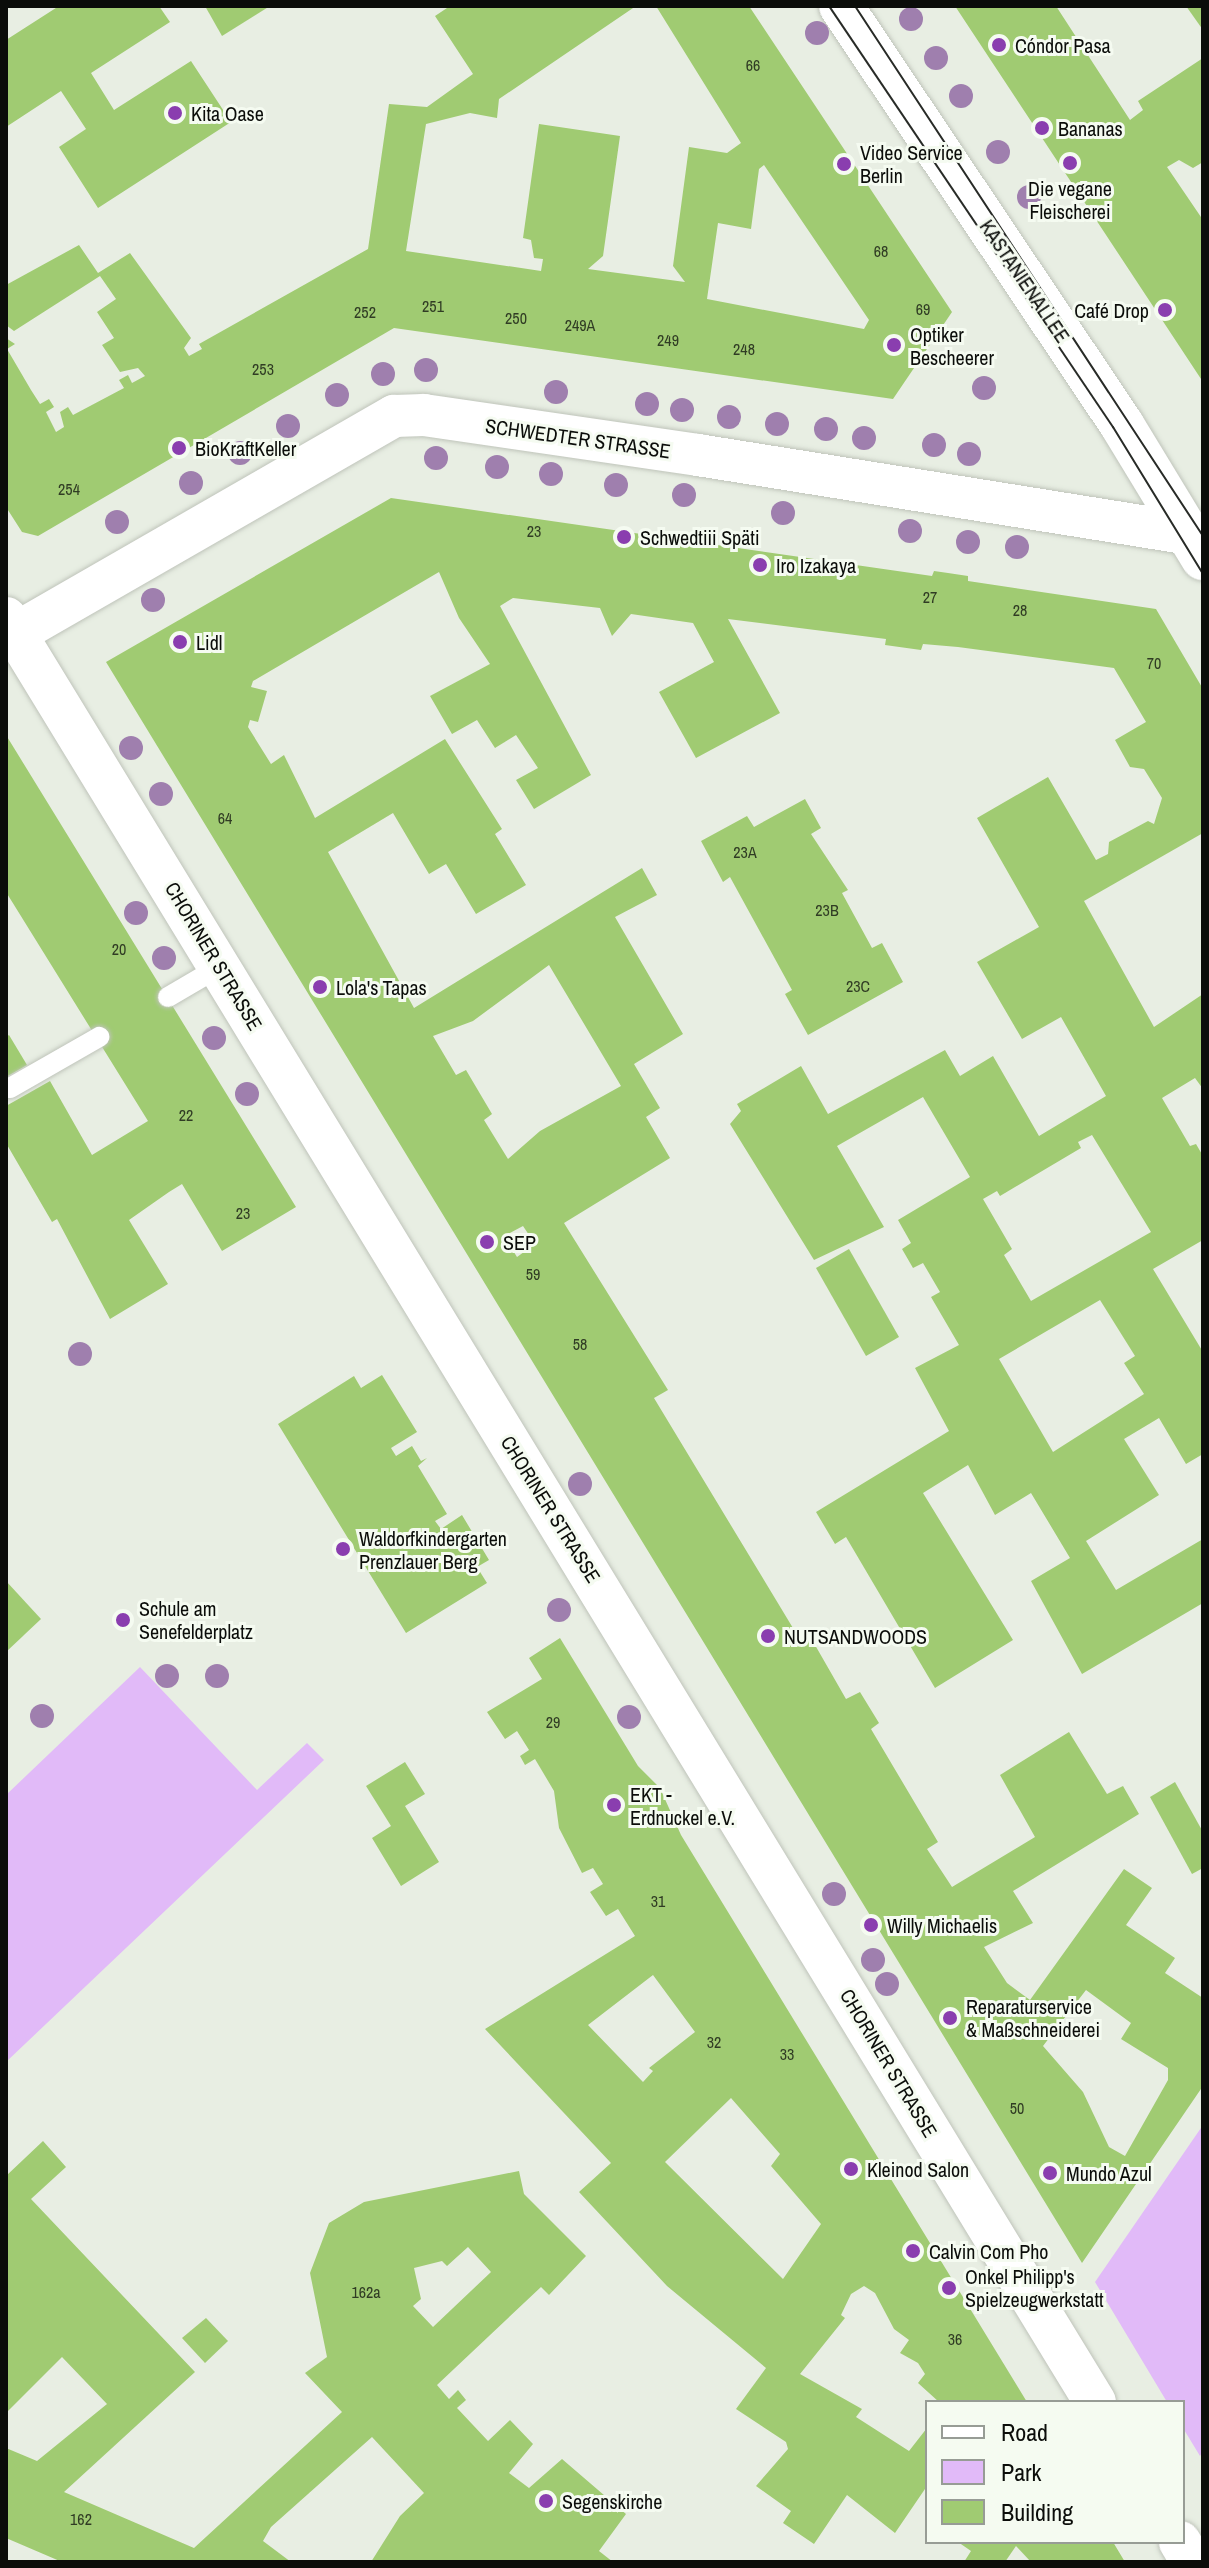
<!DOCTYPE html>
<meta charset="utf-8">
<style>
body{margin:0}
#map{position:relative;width:1209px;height:2568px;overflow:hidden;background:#e8eee3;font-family:"Archivo Narrow",sans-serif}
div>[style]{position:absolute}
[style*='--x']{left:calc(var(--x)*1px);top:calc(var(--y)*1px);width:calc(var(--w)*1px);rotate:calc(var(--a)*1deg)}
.green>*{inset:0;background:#e1baf8}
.building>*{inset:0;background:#a0cb72}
.roads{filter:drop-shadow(0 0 2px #bfc4ba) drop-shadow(0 0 2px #bfc4ba)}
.lane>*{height:20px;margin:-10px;padding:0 10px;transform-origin:10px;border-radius:10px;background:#fff}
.street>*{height:42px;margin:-21px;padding:0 21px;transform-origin:21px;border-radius:21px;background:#fff}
.secondary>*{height:44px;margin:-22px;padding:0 22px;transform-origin:22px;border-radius:22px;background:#fff}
.tram>*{height:2px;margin:-1px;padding:0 1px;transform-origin:1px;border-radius:1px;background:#282b27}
.trees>*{width:24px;height:24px;margin:-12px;border-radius:50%;background:#9f7fae}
.dots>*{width:22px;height:22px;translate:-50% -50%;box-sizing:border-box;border:4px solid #f5fbf1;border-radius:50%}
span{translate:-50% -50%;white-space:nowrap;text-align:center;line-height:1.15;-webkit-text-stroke:6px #f5fbf1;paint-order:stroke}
.number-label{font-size:16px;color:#303c24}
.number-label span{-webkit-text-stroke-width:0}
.poi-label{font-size:20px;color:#0b0d0a}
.left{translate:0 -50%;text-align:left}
.right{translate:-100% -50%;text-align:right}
.street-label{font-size:20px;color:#0b0d0a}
.frame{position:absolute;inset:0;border:8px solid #0b0d0a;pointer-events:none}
.legend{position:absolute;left:925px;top:2400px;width:260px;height:144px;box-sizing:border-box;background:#f5fbf1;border:2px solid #979c95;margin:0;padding:10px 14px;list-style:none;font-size:24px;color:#0b0d0a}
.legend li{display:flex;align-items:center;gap:16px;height:40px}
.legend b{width:40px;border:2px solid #979c95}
</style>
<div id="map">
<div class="green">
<div style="clip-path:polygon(140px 1667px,257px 1790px,307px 1743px,324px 1760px,6px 2062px,6px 1795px)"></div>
<div style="clip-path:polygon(1203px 2125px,1203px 2451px,1200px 2456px,1183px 2428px,1183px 2402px,1167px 2402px,1095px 2282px)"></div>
</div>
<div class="building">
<div style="clip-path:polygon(59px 6px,159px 6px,170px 22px,91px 73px,114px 110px,191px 61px,231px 122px,98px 208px,59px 147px,86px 129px,61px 91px,6px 127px,6px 40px)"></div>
<div style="clip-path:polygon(205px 6px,270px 6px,222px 36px)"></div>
<div style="clip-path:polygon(evenodd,450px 6px,636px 6px,499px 99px,497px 118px,470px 113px,426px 124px,406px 251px,541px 271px,543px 259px,534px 258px,531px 240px,523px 238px,539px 124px,620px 136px,603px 256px,588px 269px,685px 282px,673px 266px,689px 147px,727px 153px,741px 143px,656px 6px,749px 6px,952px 312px,893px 399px,394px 328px,38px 536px,22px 532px,6px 507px,6px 338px,15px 344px,7px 349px,31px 390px,40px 404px,49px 399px,54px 407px,46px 412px,56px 432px,64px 427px,60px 412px,68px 407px,73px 415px,124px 388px,119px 380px,128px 375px,132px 383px,145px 376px,138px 368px,120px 372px,102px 345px,114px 338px,97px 312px,116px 299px,100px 276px,14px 331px,6px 325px,6px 285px,79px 245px,98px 273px,130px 253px,191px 338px,184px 348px,189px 356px,202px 349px,199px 344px,368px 249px,389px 104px,427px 107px,473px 74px,435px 16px,450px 6px,764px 165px,869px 320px,864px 329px,707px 299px,718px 223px,751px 229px,759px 169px,764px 165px)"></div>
<div style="clip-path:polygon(955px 6px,1056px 6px,1130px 120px,1143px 110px,1138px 101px,1203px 58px,1203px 162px,1193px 168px,1179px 160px,1167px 167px,1203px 220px,1203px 382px)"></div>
<div style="clip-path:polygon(1186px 6px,1203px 6px,1203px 30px)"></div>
<div style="clip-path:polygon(evenodd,391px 498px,932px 576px,934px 571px,948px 573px,968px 576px,968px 581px,1156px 609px,1203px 689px,1203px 833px,1084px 901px,1154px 1027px,1203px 994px,1203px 1089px,1195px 1078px,1162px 1098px,1190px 1146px,1196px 1144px,1203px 1156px,1203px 1240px,1153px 1269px,1203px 1352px,1203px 1454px,1186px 1464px,1159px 1418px,1124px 1439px,1159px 1495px,1086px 1541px,1116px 1590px,1203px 1539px,1203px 1603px,1082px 1674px,1031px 1581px,1070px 1558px,1031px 1493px,995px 1515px,968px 1465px,923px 1493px,1013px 1640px,935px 1688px,846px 1537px,835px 1544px,816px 1512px,949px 1431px,915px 1368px,959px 1345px,931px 1297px,940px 1292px,923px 1263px,913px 1268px,902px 1249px,911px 1243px,898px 1220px,970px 1177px,923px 1097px,837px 1146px,884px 1227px,814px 1260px,730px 1124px,741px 1111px,737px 1104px,801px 1066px,828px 1114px,945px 1050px,960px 1076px,993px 1056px,1039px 1136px,1106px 1096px,1061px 1017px,1022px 1039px,977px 962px,1039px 927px,977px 818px,1048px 777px,1096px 860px,1108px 854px,1109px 842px,1148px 821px,1154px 824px,1162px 798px,1144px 769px,1130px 767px,1115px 740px,1146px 722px,1114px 668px,958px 647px,923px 644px,921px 650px,885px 645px,886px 639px,728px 619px,780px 713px,696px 758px,659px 692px,714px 662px,693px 623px,631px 614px,612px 636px,600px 608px,513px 598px,500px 606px,591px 775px,534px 809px,516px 780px,538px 768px,516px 735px,495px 748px,477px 720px,452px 734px,430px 696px,490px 664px,459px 618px,439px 572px,253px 681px,251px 687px,267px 691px,258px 722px,250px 720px,248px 727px,271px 764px,284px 755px,315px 818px,445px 739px,502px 829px,495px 834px,526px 885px,476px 914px,446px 864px,429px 874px,393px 813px,328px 852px,414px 1008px,642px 868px,657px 895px,615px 917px,683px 1034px,634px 1064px,660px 1108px,646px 1117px,670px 1158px,564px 1223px,668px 1390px,654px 1398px,802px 1643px,811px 1638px,846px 1699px,860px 1692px,879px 1723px,871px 1729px,938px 1842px,927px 1849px,952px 1887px,1035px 1837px,1000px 1775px,1069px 1732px,1107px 1794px,1123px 1786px,1139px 1814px,1013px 1891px,1033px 1923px,984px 1947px,1007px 1983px,1030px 2000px,1124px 1869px,1152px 1888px,1126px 1925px,1175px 1958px,1165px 1973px,1203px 1998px,1203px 2086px,1082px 2263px,106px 662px,391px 498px,549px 965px,621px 1086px,540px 1131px,508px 1159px,484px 1120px,492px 1114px,466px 1070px,456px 1075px,433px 1036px,473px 1021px,549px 965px,391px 498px,1092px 1135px,1151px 1232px,1031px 1301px,1004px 1255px,1012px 1249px,983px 1199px,997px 1191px,1000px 1196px,1081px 1148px,1078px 1142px,1092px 1135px,391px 498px,523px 1226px,535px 1244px,517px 1257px,504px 1236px,523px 1226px,391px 498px,1100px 1300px,1135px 1356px,1124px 1363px,1144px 1394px,1053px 1452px,999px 1359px,1100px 1300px,391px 498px,1086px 1990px,1131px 2023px,1121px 2039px,1168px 2068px,1168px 2080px,1125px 2156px,1109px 2147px,1083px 2092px,1043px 2046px,1086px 1990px)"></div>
<div style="clip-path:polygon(6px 735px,296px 1207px,222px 1251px,182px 1184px,169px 1192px,129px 1220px,168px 1284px,110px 1319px,57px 1219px,52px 1222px,6px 1143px,6px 1106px,50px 1081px,92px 1155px,148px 1121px,6px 892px)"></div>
<div style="clip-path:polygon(805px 799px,821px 828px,811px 834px,848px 890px,842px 893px,872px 948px,882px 943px,903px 982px,808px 1035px,785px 994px,792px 990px,730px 877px,723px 882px,701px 841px,747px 816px,754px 827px)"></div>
<div style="clip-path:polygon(9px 1035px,27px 1065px,6px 1077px,6px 1037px)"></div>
<div style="clip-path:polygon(849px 1249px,899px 1337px,866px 1356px,816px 1268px)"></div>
<div style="clip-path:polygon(382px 1375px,417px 1432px,391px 1448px,396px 1456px,412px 1446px,421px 1461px,427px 1458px,418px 1466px,447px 1514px,435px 1521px,441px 1529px,462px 1515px,489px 1560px,477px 1567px,487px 1583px,406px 1633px,278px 1424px,354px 1376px,361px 1388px)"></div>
<div style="clip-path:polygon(6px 1581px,41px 1619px,6px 1652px)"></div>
<div style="clip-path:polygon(evenodd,560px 1638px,638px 1766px,660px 1788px,681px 1835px,1027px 2402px,939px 2402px,918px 2383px,925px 2374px,918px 2363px,900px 2353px,909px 2340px,894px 2329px,875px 2293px,864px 2286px,851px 2294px,841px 2315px,845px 2318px,800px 2374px,862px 2409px,856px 2417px,909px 2451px,927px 2428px,927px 2486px,895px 2533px,847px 2495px,814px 2544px,783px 2523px,791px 2511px,756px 2486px,788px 2449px,786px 2442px,736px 2409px,766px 2368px,667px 2286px,579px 2192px,611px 2163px,485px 2029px,635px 1936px,618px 1909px,606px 1916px,590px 1892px,603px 1884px,593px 1868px,582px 1873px,559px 1828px,554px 1791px,535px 1759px,525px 1765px,520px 1756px,529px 1750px,517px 1731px,505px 1739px,487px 1712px,542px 1679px,529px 1658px,560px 1638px,653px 1975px,695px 2032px,649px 2068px,653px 2071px,643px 2082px,588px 2025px,653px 1975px,560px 1638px,731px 2098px,780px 2154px,771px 2166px,821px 2224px,783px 2279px,665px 2162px,731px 2098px)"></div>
<div style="clip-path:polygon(405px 1762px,425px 1794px,405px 1806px,439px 1862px,401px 1886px,372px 1838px,391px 1826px,366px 1786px)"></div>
<div style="clip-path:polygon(1175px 1782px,1203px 1832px,1203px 1868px,1192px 1874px,1150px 1797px)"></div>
<div style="clip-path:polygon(evenodd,43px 2141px,66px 2167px,31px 2199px,195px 2372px,64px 2492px,194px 2548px,342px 2412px,305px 2373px,327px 2357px,310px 2273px,329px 2223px,364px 2202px,519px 2171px,524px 2194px,586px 2256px,549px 2295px,541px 2287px,437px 2385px,449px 2399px,458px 2390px,466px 2400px,457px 2408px,488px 2441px,510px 2420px,533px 2444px,509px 2473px,529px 2488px,562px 2459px,626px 2514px,599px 2551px,613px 2562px,371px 2562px,400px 2516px,424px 2493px,372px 2437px,271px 2527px,263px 2541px,291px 2562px,62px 2562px,6px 2538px,6px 2448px,37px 2461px,107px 2404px,62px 2357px,6px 2413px,6px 2176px,43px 2141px,468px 2247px,491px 2272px,433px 2327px,413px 2306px,421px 2299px,414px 2268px,442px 2261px,447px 2266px,468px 2247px)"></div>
<div style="clip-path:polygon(206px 2318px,228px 2341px,205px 2363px,182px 2338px)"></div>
<div style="clip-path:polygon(958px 2542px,1113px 2542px,1125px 2562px,1031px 2562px,1016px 2546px,1005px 2562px,964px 2562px,971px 2551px)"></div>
</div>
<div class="roads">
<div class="lane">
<div style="--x:168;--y:997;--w:61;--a:-30.3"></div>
<div style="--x:10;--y:1088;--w:103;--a:-29.8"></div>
</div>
<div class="street">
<div style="--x:6;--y:618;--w:2090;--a:58.6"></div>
<div style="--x:6;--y:639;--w:448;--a:-29.9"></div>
<div style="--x:394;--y:416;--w:30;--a:-2"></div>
<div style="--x:424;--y:415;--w:277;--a:8.3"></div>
<div style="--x:698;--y:455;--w:511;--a:9.11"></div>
<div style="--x:1180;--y:2542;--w:23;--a:59"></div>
</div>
<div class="secondary">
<div style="--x:841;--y:6;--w:505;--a:56.15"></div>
<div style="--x:1122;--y:425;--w:156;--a:58.7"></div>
</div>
</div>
<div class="tram">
<div style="--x:829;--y:6;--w:508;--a:56"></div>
<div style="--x:1113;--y:427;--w:172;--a:58.5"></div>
<div style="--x:855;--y:6;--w:634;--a:56.71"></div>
</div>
<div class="trees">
<div style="left:911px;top:19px"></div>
<div style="left:817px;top:33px"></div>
<div style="left:936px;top:58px"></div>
<div style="left:961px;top:96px"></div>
<div style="left:998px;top:152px"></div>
<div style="left:1029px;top:197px"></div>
<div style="left:426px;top:370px"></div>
<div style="left:383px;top:374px"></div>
<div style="left:984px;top:388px"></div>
<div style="left:556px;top:392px"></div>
<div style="left:337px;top:395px"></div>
<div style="left:647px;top:404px"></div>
<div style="left:682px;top:410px"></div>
<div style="left:729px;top:417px"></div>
<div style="left:777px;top:424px"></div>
<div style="left:288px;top:426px"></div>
<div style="left:826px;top:429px"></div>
<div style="left:864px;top:438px"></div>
<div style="left:934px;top:445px"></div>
<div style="left:240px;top:453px"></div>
<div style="left:969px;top:454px"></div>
<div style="left:436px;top:458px"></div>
<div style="left:497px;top:467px"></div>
<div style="left:551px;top:474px"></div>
<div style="left:191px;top:483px"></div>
<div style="left:616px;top:485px"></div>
<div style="left:684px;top:495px"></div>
<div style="left:783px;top:513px"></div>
<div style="left:117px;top:522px"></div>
<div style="left:910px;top:531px"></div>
<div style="left:968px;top:542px"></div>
<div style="left:1017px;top:547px"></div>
<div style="left:153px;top:600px"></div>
<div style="left:131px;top:748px"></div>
<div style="left:161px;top:794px"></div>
<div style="left:136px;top:913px"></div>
<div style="left:164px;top:958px"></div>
<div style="left:214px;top:1038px"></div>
<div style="left:247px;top:1094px"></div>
<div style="left:80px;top:1354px"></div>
<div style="left:580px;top:1484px"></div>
<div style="left:559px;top:1610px"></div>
<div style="left:167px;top:1676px"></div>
<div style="left:217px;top:1676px"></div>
<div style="left:42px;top:1716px"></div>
<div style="left:629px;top:1717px"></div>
<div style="left:834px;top:1894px"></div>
<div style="left:873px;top:1960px"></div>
<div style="left:887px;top:1984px"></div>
</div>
<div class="dots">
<div style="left:999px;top:45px;background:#8a3eaf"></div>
<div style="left:175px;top:113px;background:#8a3eaf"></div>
<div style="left:1042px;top:128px;background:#8a3eaf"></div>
<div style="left:1070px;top:163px;background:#8a3eaf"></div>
<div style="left:844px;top:164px;background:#8a3eaf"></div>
<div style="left:1165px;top:310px;background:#8a3eaf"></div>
<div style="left:894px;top:345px;background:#8a3eaf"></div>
<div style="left:179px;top:448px;background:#8a3eaf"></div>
<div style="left:624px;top:537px;background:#8a3eaf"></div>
<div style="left:760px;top:565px;background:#8a3eaf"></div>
<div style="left:180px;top:642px;background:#8a3eaf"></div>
<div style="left:320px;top:987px;background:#8a3eaf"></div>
<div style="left:487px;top:1242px;background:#8a3eaf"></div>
<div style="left:343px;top:1549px;background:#8a3eaf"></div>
<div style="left:123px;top:1620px;background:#8a3eaf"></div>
<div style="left:768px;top:1636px;background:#8a3eaf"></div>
<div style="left:614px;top:1805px;background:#8a3eaf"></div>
<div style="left:871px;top:1925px;background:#8a3eaf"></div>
<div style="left:950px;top:2018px;background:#8a3eaf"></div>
<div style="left:851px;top:2169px;background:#8a3eaf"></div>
<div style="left:1050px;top:2173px;background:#8a3eaf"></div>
<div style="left:913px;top:2251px;background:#8a3eaf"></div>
<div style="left:949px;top:2288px;background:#8a3eaf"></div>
<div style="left:546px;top:2501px;background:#8a3eaf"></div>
</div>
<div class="number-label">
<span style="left:753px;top:65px">66</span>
<span style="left:881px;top:251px">68</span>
<span style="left:433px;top:306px">251</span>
<span style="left:923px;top:309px">69</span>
<span style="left:365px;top:312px">252</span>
<span style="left:516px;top:318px">250</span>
<span style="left:580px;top:325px">249A</span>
<span style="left:668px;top:340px">249</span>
<span style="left:744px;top:349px">248</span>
<span style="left:263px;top:369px">253</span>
<span style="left:69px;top:489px">254</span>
<span style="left:534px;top:531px">23</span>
<span style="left:930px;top:597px">27</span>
<span style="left:1020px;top:610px">28</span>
<span style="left:1154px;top:663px">70</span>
<span style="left:225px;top:818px">64</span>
<span style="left:745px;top:852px">23A</span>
<span style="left:827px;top:910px">23B</span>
<span style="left:119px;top:949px">20</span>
<span style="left:858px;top:986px">23C</span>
<span style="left:186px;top:1115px">22</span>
<span style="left:243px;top:1213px">23</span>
<span style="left:533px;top:1274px">59</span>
<span style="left:580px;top:1344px">58</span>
<span style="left:553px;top:1722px">29</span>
<span style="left:658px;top:1901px">31</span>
<span style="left:714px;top:2042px">32</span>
<span style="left:787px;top:2054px">33</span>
<span style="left:1017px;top:2108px">50</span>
<span style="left:366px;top:2292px">162a</span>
<span style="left:955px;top:2339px">36</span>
<span style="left:81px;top:2519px">162</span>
</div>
<div class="poi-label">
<span class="left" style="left:1015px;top:45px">Cóndor Pasa</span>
<span class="left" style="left:191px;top:113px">Kita Oase</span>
<span class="left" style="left:1058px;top:128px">Bananas</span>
<span class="left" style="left:860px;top:164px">Video Service<br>Berlin</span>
<span style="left:1070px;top:200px">Die vegane<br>Fleischerei</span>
<span class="right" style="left:1149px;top:310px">Café Drop</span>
<span class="left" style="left:910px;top:346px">Optiker<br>Bescheerer</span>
<span class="left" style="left:195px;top:448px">BioKraftKeller</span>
<span class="left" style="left:640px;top:537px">Schwedtiii Späti</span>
<span class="left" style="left:776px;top:565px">Iro Izakaya</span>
<span class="left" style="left:196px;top:642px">Lidl</span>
<span class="left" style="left:336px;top:987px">Lola's Tapas</span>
<span class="left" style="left:503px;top:1242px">SEP</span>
<span class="left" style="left:359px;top:1550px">Waldorfkindergarten<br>Prenzlauer Berg</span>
<span class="left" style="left:139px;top:1620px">Schule am<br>Senefelderplatz</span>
<span class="left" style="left:784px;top:1636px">NUTSANDWOODS</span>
<span class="left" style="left:630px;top:1806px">EKT -<br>Erdnuckel e.V.</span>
<span class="left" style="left:887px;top:1925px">Willy Michaelis</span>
<span class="left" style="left:966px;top:2018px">Reparaturservice<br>&amp; Maßschneiderei</span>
<span class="left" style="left:867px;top:2169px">Kleinod Salon</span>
<span class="left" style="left:1066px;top:2173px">Mundo Azul</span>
<span class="left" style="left:929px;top:2251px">Calvin Com Pho</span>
<span class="left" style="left:965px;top:2288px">Onkel Philipp's<br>Spielzeugwerkstatt</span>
<span class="left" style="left:562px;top:2501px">Segenskirche</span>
</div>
<div class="street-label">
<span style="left:1025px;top:281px;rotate:56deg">KASTANIENALLEE</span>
<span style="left:578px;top:438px;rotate:8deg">SCHWEDTER STRASSE</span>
<span style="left:214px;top:956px;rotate:59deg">CHORINER STRASSE</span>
<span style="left:551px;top:1509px;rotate:58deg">CHORINER STRASSE</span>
<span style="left:889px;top:2063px;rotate:59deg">CHORINER STRASSE</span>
</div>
<div class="frame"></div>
<ul class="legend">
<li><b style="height:10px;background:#fff"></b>Road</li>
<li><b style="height:22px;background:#e1baf8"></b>Park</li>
<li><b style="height:22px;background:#a0cb72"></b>Building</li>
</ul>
</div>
